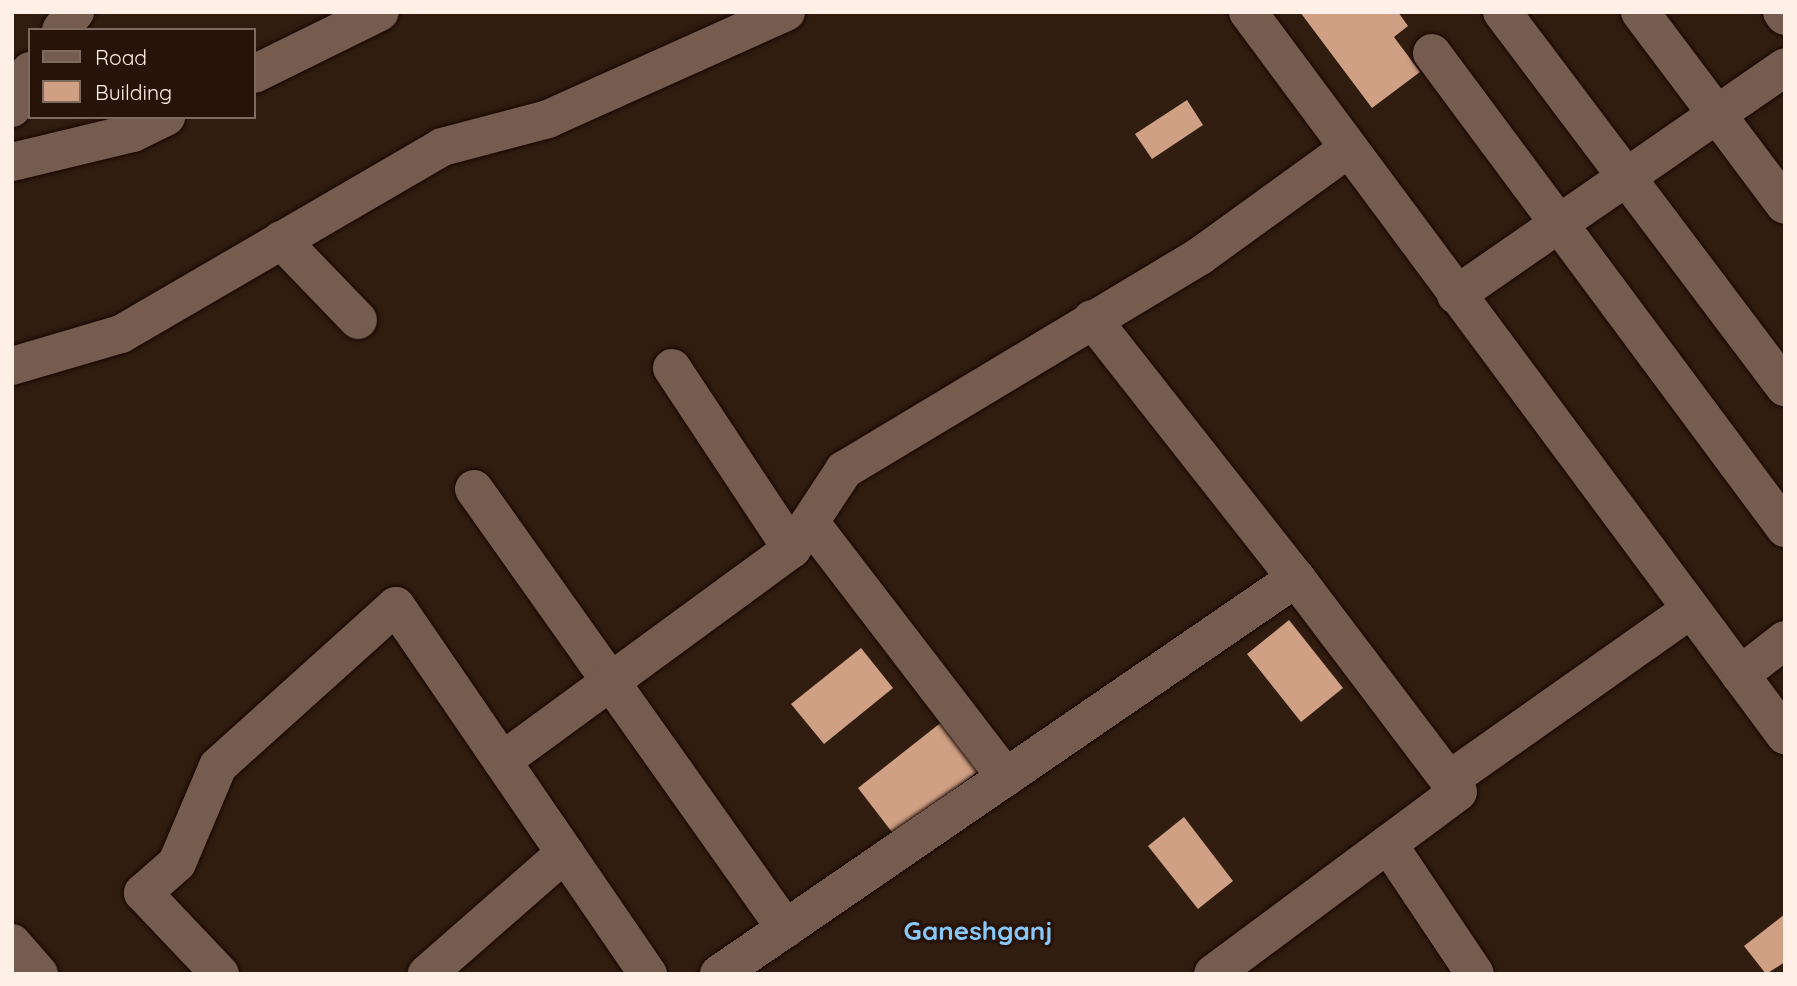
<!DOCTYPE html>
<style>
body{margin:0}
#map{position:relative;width:1797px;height:986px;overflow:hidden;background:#311d10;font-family:Quicksand,sans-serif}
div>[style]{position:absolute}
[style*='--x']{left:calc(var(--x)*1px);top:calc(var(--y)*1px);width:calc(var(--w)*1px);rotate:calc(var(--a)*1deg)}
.building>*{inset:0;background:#cfa084}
.roads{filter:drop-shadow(0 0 2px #180600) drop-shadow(0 0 2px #180600)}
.minor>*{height:38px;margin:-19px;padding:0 19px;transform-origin:19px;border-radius:19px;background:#755c4e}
span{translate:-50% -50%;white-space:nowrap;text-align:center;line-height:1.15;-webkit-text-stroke:7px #271307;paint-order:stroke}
.district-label{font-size:26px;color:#89c8fd;font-weight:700}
.frame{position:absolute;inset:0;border:14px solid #feefe7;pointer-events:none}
.legend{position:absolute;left:28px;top:28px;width:228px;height:91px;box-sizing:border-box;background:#271307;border:2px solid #7d6b61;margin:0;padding:9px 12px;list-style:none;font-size:21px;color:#feefe7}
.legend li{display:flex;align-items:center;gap:14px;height:35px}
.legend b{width:35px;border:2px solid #7d6b61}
</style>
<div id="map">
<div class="building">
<div style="clip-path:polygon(1300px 12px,1398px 12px,1408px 26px,1394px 37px,1420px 72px,1372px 108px)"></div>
<div style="clip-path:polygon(1187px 100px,1203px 125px,1152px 159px,1135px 134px)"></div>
<div style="clip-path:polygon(1289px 620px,1343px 688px,1301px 722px,1247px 654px)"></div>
<div style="clip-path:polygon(861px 648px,893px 688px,824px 744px,791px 704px)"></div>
<div style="clip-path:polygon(943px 721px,981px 769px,895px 836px,858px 788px)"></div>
<div style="clip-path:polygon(1184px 817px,1233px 881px,1198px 909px,1148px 846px)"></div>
<div style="clip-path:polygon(1785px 914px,1785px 962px,1766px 974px,1744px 946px)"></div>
</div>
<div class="roads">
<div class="minor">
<div style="--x:1248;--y:12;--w:901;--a:53.4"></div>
<div style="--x:1502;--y:12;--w:470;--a:53"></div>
<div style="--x:1640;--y:12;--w:241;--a:53.1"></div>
<div style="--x:1782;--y:12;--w:5;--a:53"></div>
<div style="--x:61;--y:30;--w:23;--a:-52"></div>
<div style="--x:1432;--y:53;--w:592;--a:53.38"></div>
<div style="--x:254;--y:74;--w:140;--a:-26.2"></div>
<div style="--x:12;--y:108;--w:29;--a:-70"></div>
<div style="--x:22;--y:81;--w:13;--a:-51"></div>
<div style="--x:12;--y:162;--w:124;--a:-13.5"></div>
<div style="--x:133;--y:133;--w:37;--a:-26"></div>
<div style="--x:281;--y:240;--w:111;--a:46.1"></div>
<div style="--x:1456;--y:295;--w:400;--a:-34.7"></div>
<div style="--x:1092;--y:319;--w:330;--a:51.8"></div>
<div style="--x:1296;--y:578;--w:268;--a:52.9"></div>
<div style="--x:1458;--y:792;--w:305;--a:143.4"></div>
<div style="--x:12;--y:366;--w:114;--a:-16.4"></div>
<div style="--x:121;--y:334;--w:371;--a:-30.2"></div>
<div style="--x:442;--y:147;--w:110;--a:-14.8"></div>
<div style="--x:548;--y:119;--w:261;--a:-24.2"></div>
<div style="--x:672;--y:368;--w:217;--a:56.5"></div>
<div style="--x:474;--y:489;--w:539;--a:54.66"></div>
<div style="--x:810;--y:522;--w:322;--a:52.5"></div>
<div style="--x:1740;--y:675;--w:57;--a:-37.9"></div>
<div style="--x:502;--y:761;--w:359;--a:-36.2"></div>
<div style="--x:792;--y:549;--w:95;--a:-56.6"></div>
<div style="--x:844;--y:470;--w:415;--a:-31"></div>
<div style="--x:1200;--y:256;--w:183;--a:-35.9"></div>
<div style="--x:1449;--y:780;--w:295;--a:-35.2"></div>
<div style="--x:1388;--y:844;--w:156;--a:56.2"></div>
<div style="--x:565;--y:853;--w:147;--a:55.6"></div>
<div style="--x:12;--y:943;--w:41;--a:48.9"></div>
<div style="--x:220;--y:974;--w:112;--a:-133.5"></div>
<div style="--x:143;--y:893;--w:45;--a:-41.4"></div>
<div style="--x:177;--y:863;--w:105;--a:-67.1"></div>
<div style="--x:218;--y:766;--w:239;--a:-42"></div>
<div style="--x:396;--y:606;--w:299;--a:55.6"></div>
<div style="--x:565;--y:853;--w:184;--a:138.8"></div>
<div style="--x:719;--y:974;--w:700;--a:-34.46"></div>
</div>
</div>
<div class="district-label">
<span style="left:978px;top:931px">Ganeshganj</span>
</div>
<div class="frame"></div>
<ul class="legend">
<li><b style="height:9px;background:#755c4e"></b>Road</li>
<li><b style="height:19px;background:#cfa084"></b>Building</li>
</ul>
</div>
